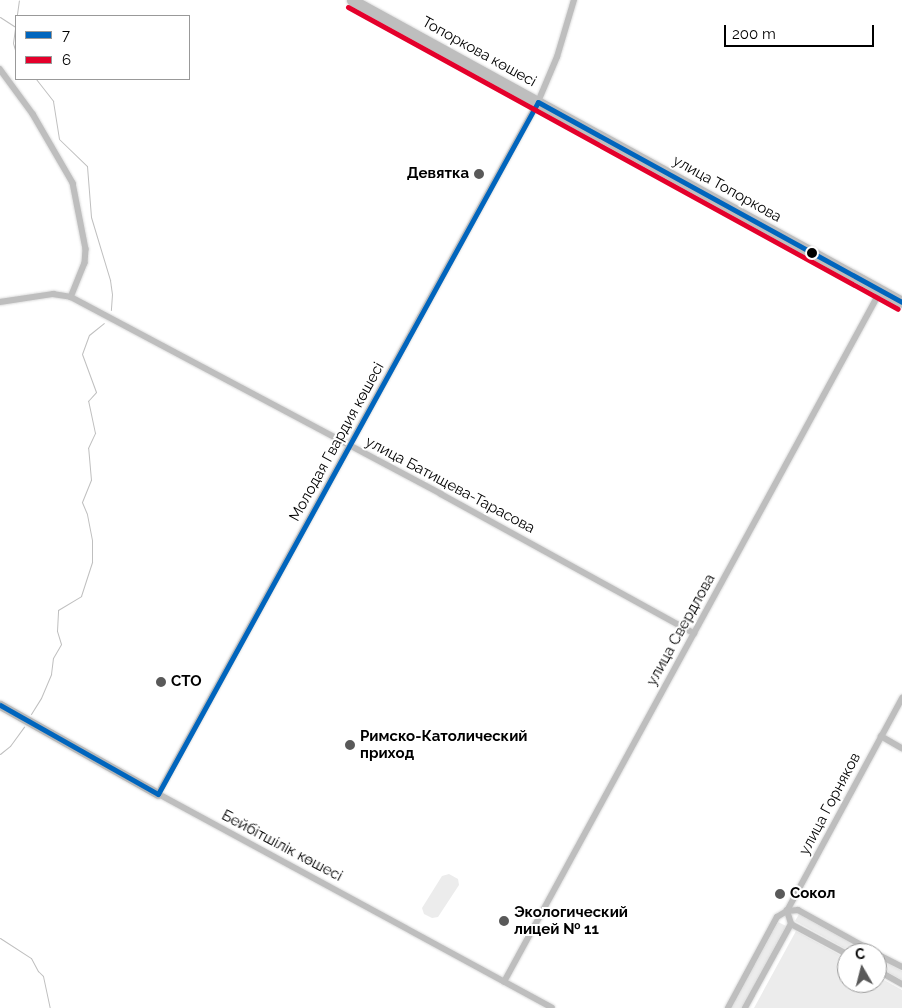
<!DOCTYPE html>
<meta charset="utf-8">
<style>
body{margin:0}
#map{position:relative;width:902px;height:1008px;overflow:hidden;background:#fff;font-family:Raleway,sans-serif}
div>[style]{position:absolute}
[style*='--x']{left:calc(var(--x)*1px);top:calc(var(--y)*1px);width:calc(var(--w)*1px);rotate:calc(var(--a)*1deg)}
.green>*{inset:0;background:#ececec}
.stream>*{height:1px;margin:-0.5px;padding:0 0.5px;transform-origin:0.5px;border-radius:0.5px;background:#bfbfbf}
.roads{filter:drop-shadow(0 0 1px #dbdbdb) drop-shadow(0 0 1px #dbdbdb)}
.street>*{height:5.5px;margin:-2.75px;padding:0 2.75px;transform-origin:2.75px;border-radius:2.75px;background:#bebebe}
.secondary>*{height:9px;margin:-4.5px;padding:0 4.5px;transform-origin:4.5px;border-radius:4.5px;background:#b8b8b8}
.highway>*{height:11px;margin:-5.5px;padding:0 5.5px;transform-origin:5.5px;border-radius:5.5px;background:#bebebe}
.bus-1>*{height:5px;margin:-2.5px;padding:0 2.5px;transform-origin:2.5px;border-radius:2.5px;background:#0065bd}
.bus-2>*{height:5px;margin:-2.5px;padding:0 2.5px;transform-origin:2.5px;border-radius:2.5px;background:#e4002b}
.dots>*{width:14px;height:14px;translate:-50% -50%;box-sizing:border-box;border:2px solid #fff;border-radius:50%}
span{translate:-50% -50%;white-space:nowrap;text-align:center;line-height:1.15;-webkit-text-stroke:4px #fff;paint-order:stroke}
.street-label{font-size:15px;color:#000}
.poi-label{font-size:15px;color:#000;font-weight:700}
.right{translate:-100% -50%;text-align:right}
.left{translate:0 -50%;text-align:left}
.legend{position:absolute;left:15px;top:15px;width:175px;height:65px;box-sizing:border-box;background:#fff;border:1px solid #999;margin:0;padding:6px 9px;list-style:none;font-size:15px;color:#000}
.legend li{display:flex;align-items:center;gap:10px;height:25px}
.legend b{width:25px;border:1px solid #999}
.north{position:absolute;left:837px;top:943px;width:50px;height:50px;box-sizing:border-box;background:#fff;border:1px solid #999;border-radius:50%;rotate:352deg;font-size:14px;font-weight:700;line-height:20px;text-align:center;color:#000}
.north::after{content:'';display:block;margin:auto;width:18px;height:22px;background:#595959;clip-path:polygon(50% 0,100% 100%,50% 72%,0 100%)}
.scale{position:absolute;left:724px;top:25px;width:150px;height:22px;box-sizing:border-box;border:2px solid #000;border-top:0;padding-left:6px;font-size:15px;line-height:18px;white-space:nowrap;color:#000;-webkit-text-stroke:4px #fff;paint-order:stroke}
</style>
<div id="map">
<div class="green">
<div style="clip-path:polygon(449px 874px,458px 879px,459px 885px,438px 917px,432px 918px,424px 914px,422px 908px,442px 876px)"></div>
<div style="clip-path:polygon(799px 914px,869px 953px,853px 953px,795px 921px)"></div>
<div style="clip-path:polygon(778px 922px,786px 926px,742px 1008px,731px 1008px)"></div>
<div style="clip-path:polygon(796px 931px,847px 959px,847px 983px,877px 983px,877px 976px,902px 990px,902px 1008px,754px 1008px)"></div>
<div style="clip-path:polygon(877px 957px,902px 971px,902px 980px,877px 966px)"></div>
</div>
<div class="stream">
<div style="--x:0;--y:17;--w:17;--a:33"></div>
<div style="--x:16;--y:53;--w:10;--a:-107"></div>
<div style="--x:13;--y:43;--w:43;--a:-82.1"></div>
<div style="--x:36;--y:79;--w:28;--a:52"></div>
<div style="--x:53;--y:101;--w:38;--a:81"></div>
<div style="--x:59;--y:139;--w:39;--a:44"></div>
<div style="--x:87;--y:166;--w:51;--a:85.5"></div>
<div style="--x:91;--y:217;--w:66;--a:73.2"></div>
<div style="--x:110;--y:280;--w:14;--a:82"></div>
<div style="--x:112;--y:294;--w:16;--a:94"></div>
<div style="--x:31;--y:714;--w:19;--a:-58"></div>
<div style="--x:41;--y:698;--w:26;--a:-67"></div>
<div style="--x:51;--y:674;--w:16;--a:-83"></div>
<div style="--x:53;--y:658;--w:16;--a:-60"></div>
<div style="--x:61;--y:644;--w:14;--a:-107"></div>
<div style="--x:57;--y:631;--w:21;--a:-87"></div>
<div style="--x:58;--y:610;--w:27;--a:-31"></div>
<div style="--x:81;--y:596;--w:36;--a:-72"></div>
<div style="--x:92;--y:562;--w:22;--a:-90"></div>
<div style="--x:92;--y:540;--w:26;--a:-101"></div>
<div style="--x:87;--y:514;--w:13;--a:-113"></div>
<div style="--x:82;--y:502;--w:24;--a:-68"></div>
<div style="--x:91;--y:480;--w:32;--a:-95"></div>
<div style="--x:88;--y:448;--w:17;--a:-65"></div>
<div style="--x:95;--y:433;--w:33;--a:-102"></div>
<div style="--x:88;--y:401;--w:12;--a:-48"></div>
<div style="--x:96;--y:392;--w:40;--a:-110.2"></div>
<div style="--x:82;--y:354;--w:20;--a:-70"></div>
<div style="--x:89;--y:335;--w:19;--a:-39"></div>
<div style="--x:0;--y:754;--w:13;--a:-39"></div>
<div style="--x:10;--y:746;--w:24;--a:-54"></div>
<div style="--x:0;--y:938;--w:37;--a:33"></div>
<div style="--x:31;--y:958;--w:15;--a:62"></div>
<div style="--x:38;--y:971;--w:7;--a:45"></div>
<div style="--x:43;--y:976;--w:33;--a:78"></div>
</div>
<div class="roads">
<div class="street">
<div style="--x:0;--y:69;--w:56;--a:53.7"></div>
<div style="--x:33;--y:114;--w:80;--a:59.9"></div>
<div style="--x:73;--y:183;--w:67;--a:78.9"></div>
<div style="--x:86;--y:249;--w:14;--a:94"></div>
<div style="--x:85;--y:263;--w:37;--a:112"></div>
<div style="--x:0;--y:302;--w:54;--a:-8.6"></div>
<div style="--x:53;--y:294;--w:18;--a:9"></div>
<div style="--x:71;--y:297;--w:419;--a:28"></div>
<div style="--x:441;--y:494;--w:289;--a:28.8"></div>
<div style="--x:881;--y:736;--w:24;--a:30"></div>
<div style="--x:791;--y:924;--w:14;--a:-107"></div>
<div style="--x:787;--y:911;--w:242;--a:-61.6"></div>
<div style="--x:791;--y:924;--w:64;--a:28.2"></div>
<div style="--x:877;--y:954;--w:28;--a:27"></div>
<div style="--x:877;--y:970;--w:29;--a:29"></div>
<div style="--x:504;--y:982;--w:788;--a:-61.42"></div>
<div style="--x:552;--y:1008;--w:448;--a:-151.5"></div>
<div style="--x:158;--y:794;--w:789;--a:-61.23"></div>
<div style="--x:538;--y:102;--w:49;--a:-67.1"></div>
<div style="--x:557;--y:57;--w:59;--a:-73.4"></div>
<div style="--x:728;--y:1008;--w:103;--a:-61.7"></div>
<div style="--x:777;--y:917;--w:12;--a:-31"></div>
<div style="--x:787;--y:911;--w:11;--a:-5"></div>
<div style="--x:798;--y:910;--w:89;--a:28.9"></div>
<div style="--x:745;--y:1008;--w:96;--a:-61.3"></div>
</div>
<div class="secondary">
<div style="--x:0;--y:705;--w:181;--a:29.4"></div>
</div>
<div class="highway">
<div style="--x:352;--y:0;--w:627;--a:28.77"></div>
</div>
</div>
<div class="bus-1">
<div style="--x:0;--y:705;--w:181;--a:29.4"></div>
<div style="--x:158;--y:794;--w:789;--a:-61.23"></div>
<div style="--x:538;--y:102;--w:415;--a:28.8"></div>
</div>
<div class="bus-2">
<div style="--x:348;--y:7;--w:627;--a:28.77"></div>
</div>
<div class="dots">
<div style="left:479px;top:174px;background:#595959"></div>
<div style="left:812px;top:253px;background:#000"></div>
<div style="left:161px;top:682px;background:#595959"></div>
<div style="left:350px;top:745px;background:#595959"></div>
<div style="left:780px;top:894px;background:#595959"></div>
<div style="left:504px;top:921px;background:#595959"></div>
</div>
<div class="street-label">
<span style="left:479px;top:52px;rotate:29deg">Топоркова көшесі</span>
<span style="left:727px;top:189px;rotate:29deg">улица Топоркова</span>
<span style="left:337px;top:442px;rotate:-61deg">Молодая Гвардия көшесі</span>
<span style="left:450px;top:485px;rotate:28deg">улица Батищева-Тарасова</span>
<span style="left:681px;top:630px;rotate:-61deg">улица Свердлова</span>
<span style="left:830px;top:804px;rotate:-62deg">улица Горняков</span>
<span style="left:282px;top:846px;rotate:28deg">Бейбітшілік көшесі</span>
</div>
<div class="poi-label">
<span class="right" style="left:469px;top:174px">Девятка</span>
<span class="left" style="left:171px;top:682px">СТО</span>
<span class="left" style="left:360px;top:745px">Римско-Католический<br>приход</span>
<span class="left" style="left:790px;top:894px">Сокол</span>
<span class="left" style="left:514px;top:921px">Экологический<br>лицей № 11</span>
</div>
<ul class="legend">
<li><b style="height:6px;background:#0065bd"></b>7</li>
<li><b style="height:6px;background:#e4002b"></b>6</li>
</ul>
<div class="north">С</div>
<div class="scale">200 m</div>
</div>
